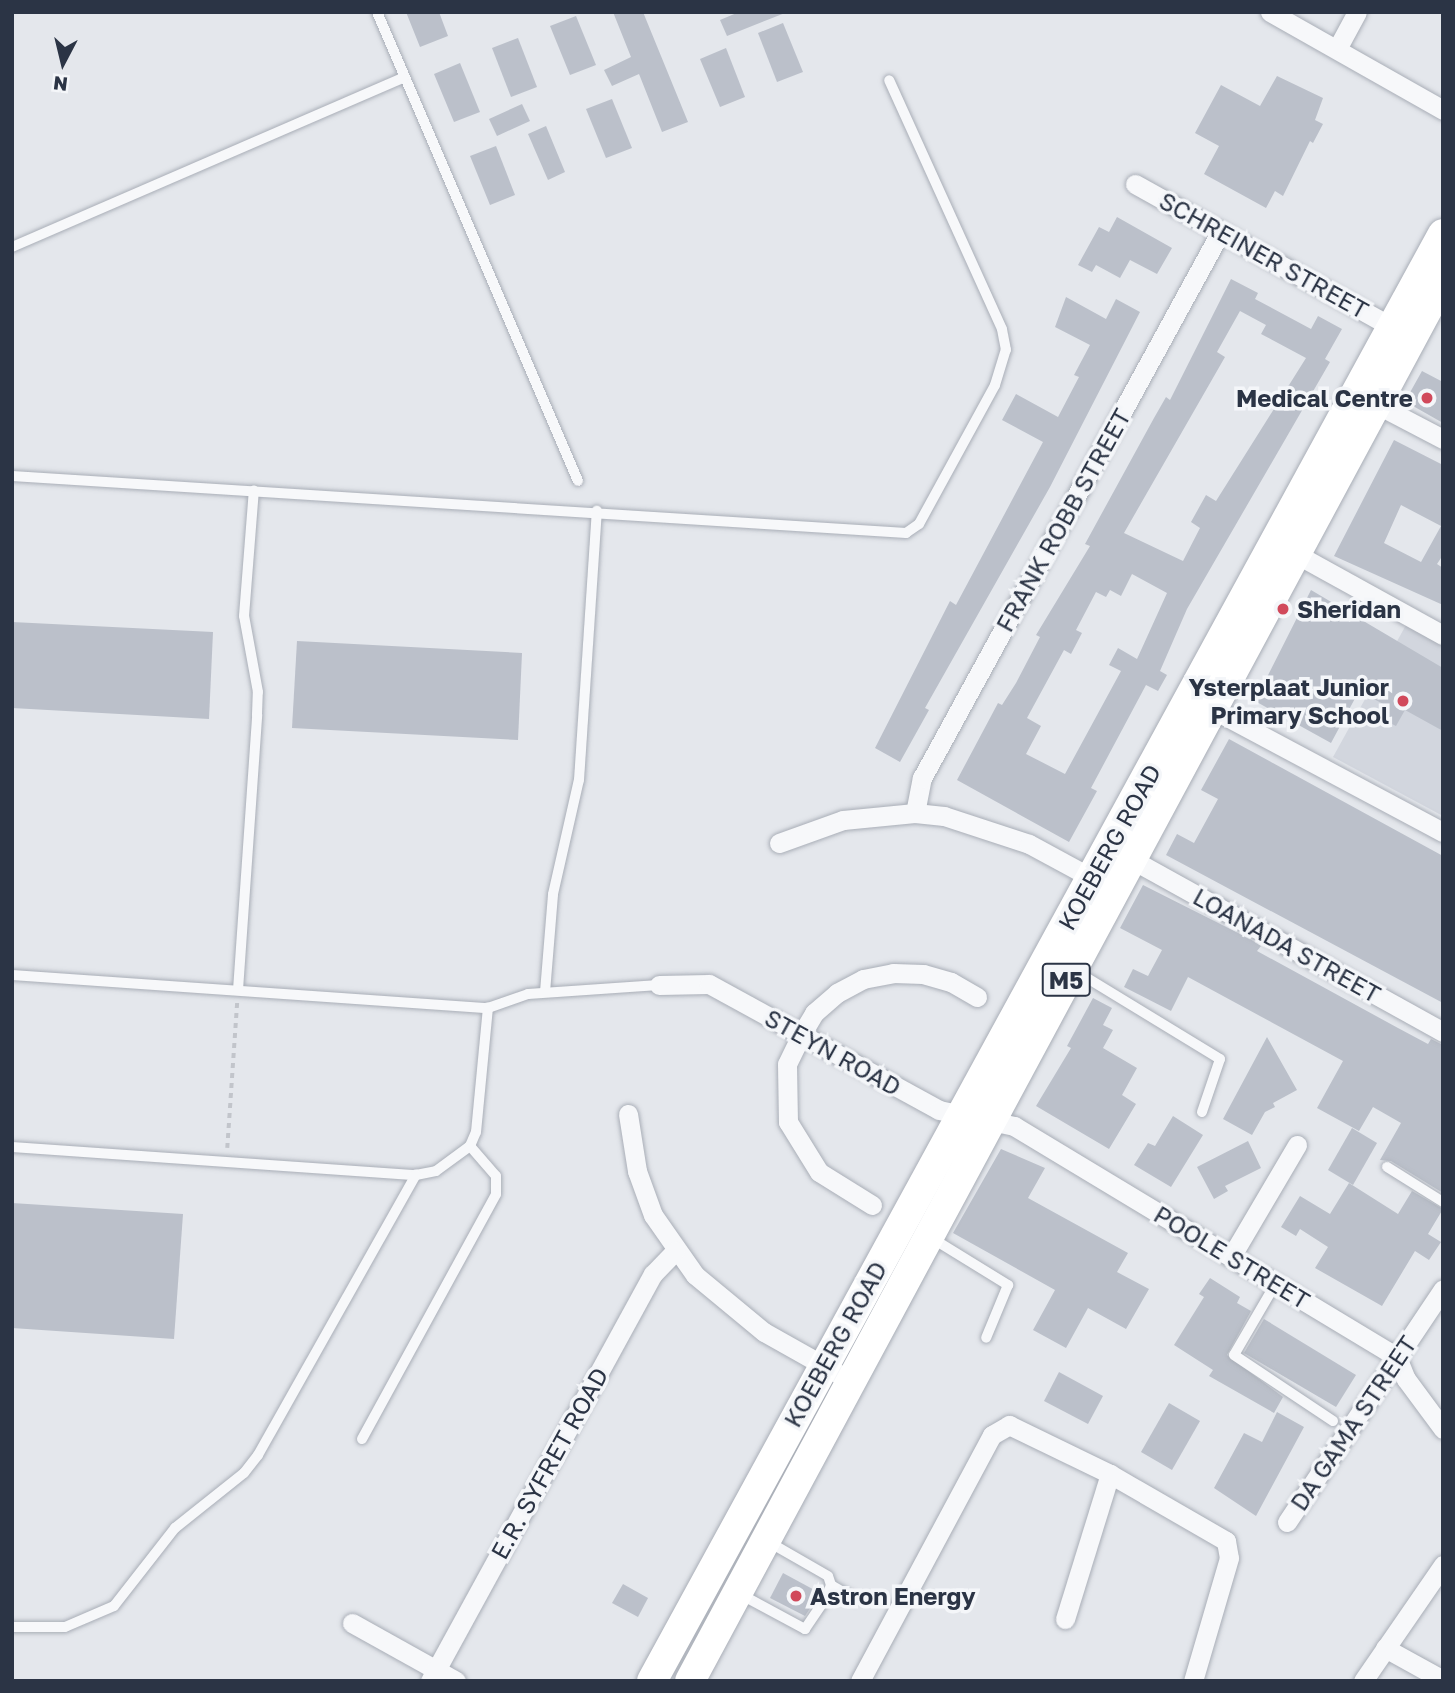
<!DOCTYPE html>
<style>
body{margin:0}
#map{position:relative;width:1455px;height:1693px;overflow:hidden;background:#e4e7ec;font-family:"Golos Text",sans-serif}
div>[style]{position:absolute}
[style*='--x']{left:calc(var(--x)*1px);top:calc(var(--y)*1px);width:calc(var(--w)*1px);rotate:calc(var(--a)*1deg)}
.built>*{inset:0;background:#d2d6de}
.building>*{inset:0;background:#bbc0ca}
.path>*{height:3.5px;margin-top:-1.75px;transform-origin:0;background:repeating-linear-gradient(90deg,#c2c5cb 0 5px,transparent 0 10px)}
.roads{filter:drop-shadow(0 0 2px #a9aeb7) drop-shadow(0 0 2px #a9aeb7)}
.lane>*{height:10px;margin:-5px;padding:0 5px;transform-origin:5px;border-radius:5px;background:#f7f8fa}
.street>*{height:19px;margin:-9.5px;padding:0 9.5px;transform-origin:9.5px;border-radius:9.5px;background:#f7f8fa}
.primary>*{height:30px;margin:-15px;padding:0 15px;transform-origin:15px;border-radius:15px;background:#fff}
.dots>*{width:19px;height:19px;translate:-50% -50%;box-sizing:border-box;border:4px solid #f4f6f9;border-radius:50%}
span{translate:-50% -50%;white-space:nowrap;text-align:center;line-height:1.15;-webkit-text-stroke:7px #f4f6f9;paint-order:stroke}
.shield-label span{padding:2px 5px;background:#f4f6f9;border:2px solid;border-radius:5px;-webkit-text-stroke-width:0}
.shield-label{font-size:23px;color:#2b3445;font-weight:700}
.street-label{font-size:24px;color:#2b3445}
.poi-label{font-size:24px;color:#2b3445;font-weight:700}
.right{translate:-100% -50%;text-align:right}
.left{translate:0 -50%;text-align:left}
.frame{position:absolute;inset:0;border:14px solid #2b3445;pointer-events:none}
.north{position:absolute;left:28px;top:28px;width:70px;height:70px;-webkit-text-stroke:5px #f4f6f9;paint-order:stroke;rotate:187deg;font-size:19px;font-weight:700;line-height:28px;text-align:center;color:#2b3445}
.north::after{content:'';display:block;margin:auto;width:24px;height:32px;background:#2b3445;clip-path:polygon(50% 0,100% 100%,50% 72%,0 100%)}
</style>
<div id="map">
<div class="built">
<div style="clip-path:polygon(1406px 625px,1443px 646px,1443px 816px,1333px 757px)"></div>
</div>
<div class="building">
<div style="clip-path:polygon(406px 12px,439px 12px,448px 36px,420px 47px)"></div>
<div style="clip-path:polygon(613px 12px,643px 12px,688px 122px,662px 132px,639px 74px,612px 86px,604px 70px,631px 57px)"></div>
<div style="clip-path:polygon(739px 12px,785px 12px,785px 13px,727px 36px,720px 20px)"></div>
<div style="clip-path:polygon(576px 16px,596px 65px,570px 75px,550px 26px)"></div>
<div style="clip-path:polygon(783px 23px,803px 72px,777px 82px,758px 33px)"></div>
<div style="clip-path:polygon(518px 38px,537px 87px,511px 97px,492px 48px)"></div>
<div style="clip-path:polygon(726px 48px,745px 97px,720px 107px,700px 59px)"></div>
<div style="clip-path:polygon(460px 63px,480px 112px,454px 122px,434px 74px)"></div>
<div style="clip-path:polygon(1277px 76px,1323px 98px,1315px 120px,1323px 124px,1313px 143px,1310px 141px,1283px 196px,1275px 191px,1266px 208px,1204px 174px,1219px 146px,1195px 133px,1221px 85px,1260px 106px)"></div>
<div style="clip-path:polygon(612px 99px,632px 148px,606px 158px,586px 109px)"></div>
<div style="clip-path:polygon(522px 104px,530px 121px,497px 136px,489px 119px)"></div>
<div style="clip-path:polygon(546px 126px,565px 172px,548px 180px,528px 134px)"></div>
<div style="clip-path:polygon(496px 146px,515px 195px,490px 205px,470px 156px)"></div>
<div style="clip-path:polygon(1117px 217px,1172px 248px,1157px 274px,1130px 260px,1120px 278px,1096px 265px,1092px 272px,1078px 265px,1099px 227px,1109px 232px)"></div>
<div style="clip-path:polygon(evenodd,1231px 279px,1258px 293px,1255px 299px,1311px 329px,1318px 316px,1342px 329px,1325px 359px,1330px 362px,1187px 609px,1160px 671px,1167px 675px,1158px 691px,1146px 685px,1091px 788px,1097px 791px,1069px 842px,957px 780px,998px 703px,1002px 705px,1016px 683px,1040px 637px,1036px 635px,1090px 546px,1085px 544px,1154px 418px,1166px 397px,1170px 400px,1231px 279px,1240px 311px,1266px 325px,1261px 334px,1306px 358px,1216px 501px,1206px 495px,1191px 522px,1200px 528px,1183px 561px,1124px 533px,1225px 357px,1217px 352px,1240px 311px,1231px 279px,1132px 574px,1167px 593px,1137px 659px,1118px 648px,1109px 665px,1121px 671px,1065px 774px,1026px 754px,1041px 726px,1027px 718px,1064px 650px,1071px 654px,1082px 633px,1076px 630px,1096px 592px,1106px 597px,1110px 590px,1121px 596px,1132px 574px)"></div>
<div style="clip-path:polygon(1066px 297px,1106px 319px,1116px 299px,1140px 312px,1050px 487px,925px 708px,929px 710px,900px 762px,875px 748px,950px 601px,956px 605px,1043px 442px,1002px 420px,1016px 394px,1058px 417px,1079px 377px,1074px 375px,1090px 345px,1055px 327px)"></div>
<div style="clip-path:polygon(1422px 371px,1443px 382px,1443px 423px,1413px 406px,1416px 400px,1408px 396px)"></div>
<div style="clip-path:polygon(evenodd,1394px 440px,1443px 465px,1443px 555px,1437px 564px,1443px 568px,1443px 605px,1334px 556px,1394px 440px,1401px 505px,1441px 526px,1421px 562px,1384px 543px,1401px 505px)"></div>
<div style="clip-path:polygon(1311px 590px,1443px 668px,1443px 731px,1405px 710px,1396px 726px,1378px 717px,1385px 705px,1359px 691px,1331px 743px,1255px 701px)"></div>
<div style="clip-path:polygon(12px 622px,213px 632px,209px 719px,12px 708px)"></div>
<div style="clip-path:polygon(297px 641px,522px 653px,518px 740px,292px 728px)"></div>
<div style="clip-path:polygon(1229px 739px,1443px 856px,1443px 1003px,1166px 855px,1177px 834px,1194px 843px,1218px 799px,1201px 790px)"></div>
<div style="clip-path:polygon(1143px 885px,1250px 939px,1261px 946px,1257px 951px,1398px 1028px,1428px 1044px,1431px 1039px,1443px 1045px,1443px 1193px,1391px 1161px,1380px 1160px,1401px 1123px,1373px 1107px,1359px 1131px,1317px 1108px,1343px 1061px,1188px 977px,1171px 1011px,1124px 987px,1133px 969px,1148px 976px,1162px 950px,1120px 928px)"></div>
<div style="clip-path:polygon(1093px 998px,1112px 1008px,1103px 1025px,1113px 1030px,1103px 1048px,1137px 1068px,1122px 1095px,1136px 1104px,1109px 1149px,1036px 1106px,1071px 1048px,1067px 1046px)"></div>
<div style="clip-path:polygon(1267px 1037px,1297px 1090px,1273px 1103px,1275px 1107px,1265px 1112px,1252px 1135px,1223px 1119px)"></div>
<div style="clip-path:polygon(1173px 1116px,1203px 1135px,1171px 1187px,1134px 1165px,1148px 1143px,1155px 1146px)"></div>
<div style="clip-path:polygon(1352px 1128px,1377px 1143px,1353px 1185px,1328px 1170px)"></div>
<div style="clip-path:polygon(1248px 1141px,1261px 1168px,1225px 1186px,1228px 1191px,1214px 1199px,1197px 1167px)"></div>
<div style="clip-path:polygon(1001px 1149px,1045px 1168px,1028px 1198px,1128px 1253px,1117px 1272px,1149px 1289px,1126px 1329px,1088px 1308px,1066px 1348px,1033px 1330px,1055px 1290px,953px 1233px)"></div>
<div style="clip-path:polygon(1349px 1183px,1398px 1214px,1412px 1191px,1443px 1209px,1428px 1234px,1441px 1242px,1429px 1260px,1415px 1251px,1382px 1306px,1315px 1268px,1328px 1247px,1300px 1229px,1296px 1236px,1281px 1227px,1300px 1196px,1330px 1214px)"></div>
<div style="clip-path:polygon(12px 1203px,183px 1214px,174px 1339px,12px 1328px)"></div>
<div style="clip-path:polygon(1210px 1278px,1240px 1297px,1237px 1303px,1251px 1311px,1227px 1355px,1283px 1397px,1274px 1413px,1209px 1376px,1213px 1370px,1174px 1345px,1204px 1297px,1199px 1294px)"></div>
<div style="clip-path:polygon(1264px 1319px,1356px 1375px,1336px 1407px,1244px 1353px)"></div>
<div style="clip-path:polygon(1059px 1372px,1103px 1396px,1088px 1424px,1044px 1401px)"></div>
<div style="clip-path:polygon(1169px 1403px,1200px 1421px,1172px 1470px,1141px 1452px)"></div>
<div style="clip-path:polygon(1277px 1412px,1304px 1427px,1256px 1516px,1214px 1488px,1244px 1433px,1262px 1442px)"></div>
<div style="clip-path:polygon(783px 1573px,820px 1593px,805px 1616px,770px 1598px)"></div>
<div style="clip-path:polygon(623px 1584px,648px 1598px,638px 1617px,612px 1603px)"></div>
</div>
<div class="path">
<div style="--x:227;--y:1148;--w:146;--a:-86.1"></div>
</div>
<div class="roads">
<div class="lane">
<div style="--x:377;--y:12;--w:510;--a:66.8"></div>
<div style="--x:12;--y:247;--w:426;--a:-23.4"></div>
<div style="--x:12;--y:476;--w:896;--a:3.65"></div>
<div style="--x:906;--y:533;--w:16;--a:-35"></div>
<div style="--x:919;--y:524;--w:158;--a:-61.3"></div>
<div style="--x:995;--y:385;--w:37;--a:-73"></div>
<div style="--x:1006;--y:350;--w:21;--a:-101"></div>
<div style="--x:1002;--y:329;--w:273;--a:-114.4"></div>
<div style="--x:1074;--y:970;--w:171;--a:31.4"></div>
<div style="--x:1220;--y:1059;--w:56;--a:108.8"></div>
<div style="--x:12;--y:975;--w:477;--a:4"></div>
<div style="--x:488;--y:1008;--w:42;--a:-19.3"></div>
<div style="--x:528;--y:994;--w:131;--a:-3.9"></div>
<div style="--x:238;--y:990;--w:276;--a:-86"></div>
<div style="--x:257;--y:715;--w:23;--a:-88"></div>
<div style="--x:258;--y:692;--w:77;--a:-100.4"></div>
<div style="--x:244;--y:616;--w:126;--a:-85.5"></div>
<div style="--x:545;--y:992;--w:98;--a:-85.3"></div>
<div style="--x:553;--y:894;--w:117;--a:-77.2"></div>
<div style="--x:579;--y:780;--w:270;--a:-86.2"></div>
<div style="--x:12;--y:1147;--w:405;--a:4"></div>
<div style="--x:416;--y:1175;--w:20;--a:-11"></div>
<div style="--x:436;--y:1171;--w:42;--a:-36.3"></div>
<div style="--x:470;--y:1146;--w:15;--a:-67"></div>
<div style="--x:476;--y:1132;--w:125;--a:-84.5"></div>
<div style="--x:1387;--y:1167;--w:66;--a:32"></div>
<div style="--x:930;--y:1237;--w:92;--a:31.6"></div>
<div style="--x:1008;--y:1285;--w:57;--a:112.5"></div>
<div style="--x:1276;--y:1283;--w:83;--a:120.3"></div>
<div style="--x:1234;--y:1355;--w:119;--a:33.7"></div>
<div style="--x:362;--y:1439;--w:279;--a:-61.3"></div>
<div style="--x:496;--y:1194;--w:18;--a:-90"></div>
<div style="--x:496;--y:1176;--w:40;--a:-131"></div>
<div style="--x:831;--y:1585;--w:28;--a:30"></div>
<div style="--x:740;--y:1594;--w:74;--a:28.3"></div>
<div style="--x:805;--y:1629;--w:40;--a:-56"></div>
<div style="--x:827;--y:1596;--w:12;--a:-70"></div>
<div style="--x:831;--y:1585;--w:9;--a:-108"></div>
<div style="--x:828;--y:1576;--w:70;--a:-150.2"></div>
<div style="--x:12;--y:1627;--w:53;--a:0"></div>
<div style="--x:65;--y:1627;--w:53;--a:-23.2"></div>
<div style="--x:114;--y:1606;--w:99;--a:-52"></div>
<div style="--x:175;--y:1528;--w:88;--a:-38.6"></div>
<div style="--x:244;--y:1473;--w:23;--a:-52"></div>
<div style="--x:258;--y:1455;--w:322;--a:-60.6"></div>
</div>
<div class="street">
<div style="--x:1270;--y:12;--w:199;--a:29.5"></div>
<div style="--x:1337;--y:49;--w:42;--a:-61.6"></div>
<div style="--x:1135;--y:184;--w:294;--a:29.1"></div>
<div style="--x:1376;--y:404;--w:76;--a:27.6"></div>
<div style="--x:1287;--y:549;--w:178;--a:28.9"></div>
<div style="--x:1203;--y:704;--w:272;--a:28.1"></div>
<div style="--x:915;--y:813;--w:36;--a:-79"></div>
<div style="--x:922;--y:778;--w:623;--a:-61.34"></div>
<div style="--x:779;--y:843;--w:68;--a:-19.8"></div>
<div style="--x:843;--y:820;--w:72;--a:-5.6"></div>
<div style="--x:915;--y:813;--w:29;--a:6"></div>
<div style="--x:944;--y:816;--w:89;--a:18.2"></div>
<div style="--x:1029;--y:844;--w:72;--a:28.4"></div>
<div style="--x:1131;--y:859;--w:357;--a:29"></div>
<div style="--x:659;--y:985;--w:50;--a:-1.1"></div>
<div style="--x:709;--y:984;--w:262;--a:28.7"></div>
<div style="--x:939;--y:1110;--w:77;--a:12"></div>
<div style="--x:1014;--y:1126;--w:447;--a:31.1"></div>
<div style="--x:1397;--y:1357;--w:24;--a:68"></div>
<div style="--x:1406;--y:1379;--w:62;--a:53.5"></div>
<div style="--x:628;--y:1114;--w:58;--a:81"></div>
<div style="--x:637;--y:1171;--w:47;--a:70"></div>
<div style="--x:653;--y:1215;--w:73;--a:55"></div>
<div style="--x:695;--y:1275;--w:89;--a:39.6"></div>
<div style="--x:764;--y:1332;--w:102;--a:29.3"></div>
<div style="--x:872;--y:1205;--w:62;--a:-148.1"></div>
<div style="--x:819;--y:1172;--w:59;--a:-121.8"></div>
<div style="--x:788;--y:1122;--w:58;--a:-91"></div>
<div style="--x:787;--y:1064;--w:32;--a:-64"></div>
<div style="--x:801;--y:1035;--w:26;--a:-59"></div>
<div style="--x:814;--y:1013;--w:30;--a:-41"></div>
<div style="--x:837;--y:993;--w:30;--a:-28"></div>
<div style="--x:863;--y:979;--w:31;--a:-11"></div>
<div style="--x:893;--y:973;--w:30;--a:2"></div>
<div style="--x:923;--y:974;--w:29;--a:16"></div>
<div style="--x:951;--y:982;--w:30;--a:30"></div>
<div style="--x:1231;--y:1257;--w:130;--a:-59.5"></div>
<div style="--x:1287;--y:1522;--w:280;--a:-56.2"></div>
<div style="--x:1065;--y:1619;--w:152;--a:-72.8"></div>
<div style="--x:352;--y:1623;--w:119;--a:29.1"></div>
<div style="--x:1385;--y:1648;--w:66;--a:28.9"></div>
<div style="--x:430;--y:1681;--w:464;--a:-61.3"></div>
<div style="--x:653;--y:1274;--w:32;--a:-46"></div>
<div style="--x:860;--y:1681;--w:279;--a:-61.8"></div>
<div style="--x:992;--y:1435;--w:20;--a:-30"></div>
<div style="--x:1009;--y:1425;--w:112;--a:25.9"></div>
<div style="--x:1110;--y:1474;--w:134;--a:30"></div>
<div style="--x:1226;--y:1541;--w:17;--a:80"></div>
<div style="--x:1229;--y:1558;--w:128;--a:106.3"></div>
<div style="--x:1363;--y:1681;--w:141;--a:-55.4"></div>
</div>
<div class="primary">
<div style="--x:652;--y:1681;--w:1649;--a:-61.34"></div>
<div style="--x:690;--y:1681;--w:1591;--a:-61.74"></div>
</div>
</div>
<div class="dots">
<div style="left:1427px;top:398px;background:#d1495b"></div>
<div style="left:1283px;top:609px;background:#d1495b"></div>
<div style="left:1403px;top:701px;background:#d1495b"></div>
<div style="left:796px;top:1596px;background:#d1495b"></div>
</div>
<div class="shield-label">
<span style="left:1066px;top:980px">M5</span>
</div>
<div class="street-label">
<span style="left:1264px;top:255px;rotate:29deg">SCHREINER STREET</span>
<span style="left:1063px;top:520px;rotate:-61deg">FRANK ROBB STREET</span>
<span style="left:1109px;top:847px;rotate:-61deg">KOEBERG ROAD</span>
<span style="left:1287px;top:945px;rotate:29deg">LOANADA STREET</span>
<span style="left:833px;top:1052px;rotate:29deg">STEYN ROAD</span>
<span style="left:1232px;top:1257px;rotate:31deg">POOLE STREET</span>
<span style="left:835px;top:1344px;rotate:-61deg">KOEBERG ROAD</span>
<span style="left:1353px;top:1423px;rotate:-56deg">DA GAMA STREET</span>
<span style="left:549px;top:1463px;rotate:-61deg">E.R. SYFRET ROAD</span>
</div>
<div class="poi-label">
<span class="right" style="left:1413px;top:398px">Medical Centre</span>
<span class="left" style="left:1297px;top:609px">Sheridan</span>
<span class="right" style="left:1389px;top:701px">Ysterplaat Junior<br>Primary School</span>
<span class="left" style="left:810px;top:1596px">Astron Energy</span>
</div>
<div class="frame"></div>
<div class="north">N</div>
</div>
